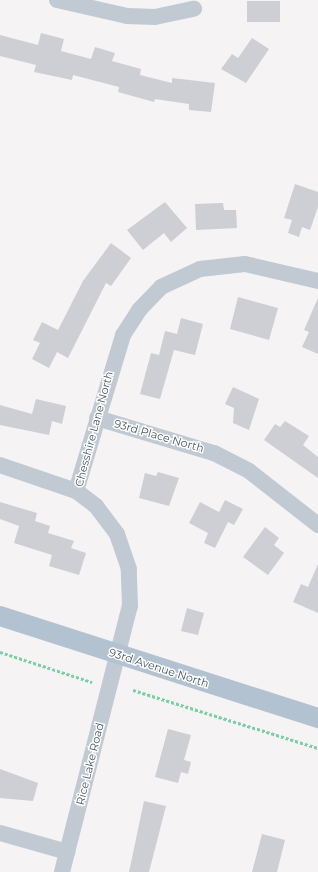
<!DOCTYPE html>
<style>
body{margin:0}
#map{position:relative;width:318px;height:872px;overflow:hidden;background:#f5f3f3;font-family:Montserrat,sans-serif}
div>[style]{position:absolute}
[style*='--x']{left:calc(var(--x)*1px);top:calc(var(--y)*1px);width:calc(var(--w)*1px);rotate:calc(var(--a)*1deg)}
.building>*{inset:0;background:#cdcfd5}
.path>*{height:2.5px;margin-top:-1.25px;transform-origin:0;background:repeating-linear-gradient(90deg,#7ad0a6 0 3px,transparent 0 5px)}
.minor>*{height:16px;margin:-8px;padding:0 8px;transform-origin:8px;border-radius:8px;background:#c1cad2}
.major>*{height:20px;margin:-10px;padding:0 10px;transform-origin:10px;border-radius:10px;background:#b3c2d1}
span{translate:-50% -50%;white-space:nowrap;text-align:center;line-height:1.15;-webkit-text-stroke:3px #fff;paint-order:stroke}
.street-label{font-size:11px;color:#4a5661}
</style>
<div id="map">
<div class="building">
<div style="clip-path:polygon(247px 1px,280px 1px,280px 22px,247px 22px)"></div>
<div style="clip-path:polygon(41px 33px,64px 39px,61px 51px,91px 59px,95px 47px,115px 53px,112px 61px,141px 69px,140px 75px,172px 83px,172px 78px,215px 83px,211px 112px,189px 110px,189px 104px,155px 99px,154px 102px,118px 92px,119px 87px,73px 75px,72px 80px,34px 72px,36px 65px,0 56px,0 35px,38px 45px)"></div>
<div style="clip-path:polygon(252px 38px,269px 49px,246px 83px,221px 69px,232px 54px,238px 58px)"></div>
<div style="clip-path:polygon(295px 184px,318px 192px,318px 207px,310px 230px,302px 227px,299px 237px,288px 233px,292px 220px,284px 218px)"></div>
<div style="clip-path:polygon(165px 202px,187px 228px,171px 242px,164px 233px,143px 250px,127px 230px)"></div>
<div style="clip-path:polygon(223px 203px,224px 210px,236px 210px,237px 228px,196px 230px,195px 204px)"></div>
<div style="clip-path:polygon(111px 243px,131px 258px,111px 286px,106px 283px,68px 358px,57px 352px,49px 368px,32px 359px,40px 343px,33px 340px,42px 322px,58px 330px,83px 281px)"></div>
<div style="clip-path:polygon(238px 297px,278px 308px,269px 340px,230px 329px)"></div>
<div style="clip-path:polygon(318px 298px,318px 354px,302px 347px,309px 332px,304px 330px)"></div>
<div style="clip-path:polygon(181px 318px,203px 324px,195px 355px,174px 350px,160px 399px,140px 394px,151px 353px,159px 355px,165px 331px,177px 334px)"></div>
<div style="clip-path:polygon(233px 387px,259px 399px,249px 430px,233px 423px,234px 408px,225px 404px)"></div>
<div style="clip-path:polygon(36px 399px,66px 406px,62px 424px,52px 421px,49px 435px,0 425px,0 405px,32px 414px)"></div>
<div style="clip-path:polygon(285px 421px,309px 436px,303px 445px,318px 457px,318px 478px,264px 440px,275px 424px,280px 427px)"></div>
<div style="clip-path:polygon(158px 472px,179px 478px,169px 506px,139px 498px,145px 473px,156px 476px)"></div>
<div style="clip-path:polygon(225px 500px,243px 509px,234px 525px,228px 522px,215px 548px,204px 543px,208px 533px,189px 523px,200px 502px,219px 512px)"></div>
<div style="clip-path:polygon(0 502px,37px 513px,35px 521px,50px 526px,48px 533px,74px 541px,71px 548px,86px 553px,79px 575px,49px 566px,52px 555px,14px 543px,19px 526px,0 519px)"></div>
<div style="clip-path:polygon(265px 527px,279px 538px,274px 545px,284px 553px,268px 575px,243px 557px)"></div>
<div style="clip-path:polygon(318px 564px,318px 613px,293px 602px,301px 584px,308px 587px)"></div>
<div style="clip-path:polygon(187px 608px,204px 613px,198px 635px,181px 631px)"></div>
<div style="clip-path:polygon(168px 729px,191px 735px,184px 760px,191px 762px,188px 774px,181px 772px,178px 783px,155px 777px)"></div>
<div style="clip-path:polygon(0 769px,38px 783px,33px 801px,0 798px)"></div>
<div style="clip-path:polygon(144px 801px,166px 806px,149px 872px,129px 872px)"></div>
<div style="clip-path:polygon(262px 834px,285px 840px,277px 872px,252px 872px)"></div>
</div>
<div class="path">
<div style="--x:0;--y:652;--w:97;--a:18.1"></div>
<div style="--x:133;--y:690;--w:194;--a:17.4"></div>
</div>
<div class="minor">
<div style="--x:57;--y:0;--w:72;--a:12.9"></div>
<div style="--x:127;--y:16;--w:28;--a:2"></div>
<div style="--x:155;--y:17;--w:40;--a:-12"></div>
<div style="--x:97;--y:418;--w:122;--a:16.7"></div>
<div style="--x:214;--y:453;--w:39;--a:27"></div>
<div style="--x:249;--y:471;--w:88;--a:38"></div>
<div style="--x:0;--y:465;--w:80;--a:18.9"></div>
<div style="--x:0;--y:833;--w:70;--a:15.8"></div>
<div style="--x:62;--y:872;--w:275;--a:-75.7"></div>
<div style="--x:130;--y:606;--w:37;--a:-92"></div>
<div style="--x:129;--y:569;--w:37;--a:-109"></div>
<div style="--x:117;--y:534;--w:35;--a:-127"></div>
<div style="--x:96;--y:506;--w:25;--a:-143"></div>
<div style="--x:76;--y:491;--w:163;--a:-73.2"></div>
<div style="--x:123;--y:335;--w:30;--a:-57"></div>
<div style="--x:139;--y:310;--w:32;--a:-46"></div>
<div style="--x:161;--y:287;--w:43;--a:-24.8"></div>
<div style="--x:200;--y:269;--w:45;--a:-6.3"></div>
<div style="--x:245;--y:264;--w:75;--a:13.1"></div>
</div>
<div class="major">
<div style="--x:0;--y:616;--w:334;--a:17.8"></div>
</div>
<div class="street-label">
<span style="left:94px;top:429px;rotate:-75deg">Chesshire Lane North</span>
<span style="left:159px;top:436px;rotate:16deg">93rd Place North</span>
<span style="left:159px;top:668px;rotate:18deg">93rd Avenue North</span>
<span style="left:90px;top:764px;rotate:-76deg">Rice Lake Road</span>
</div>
</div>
